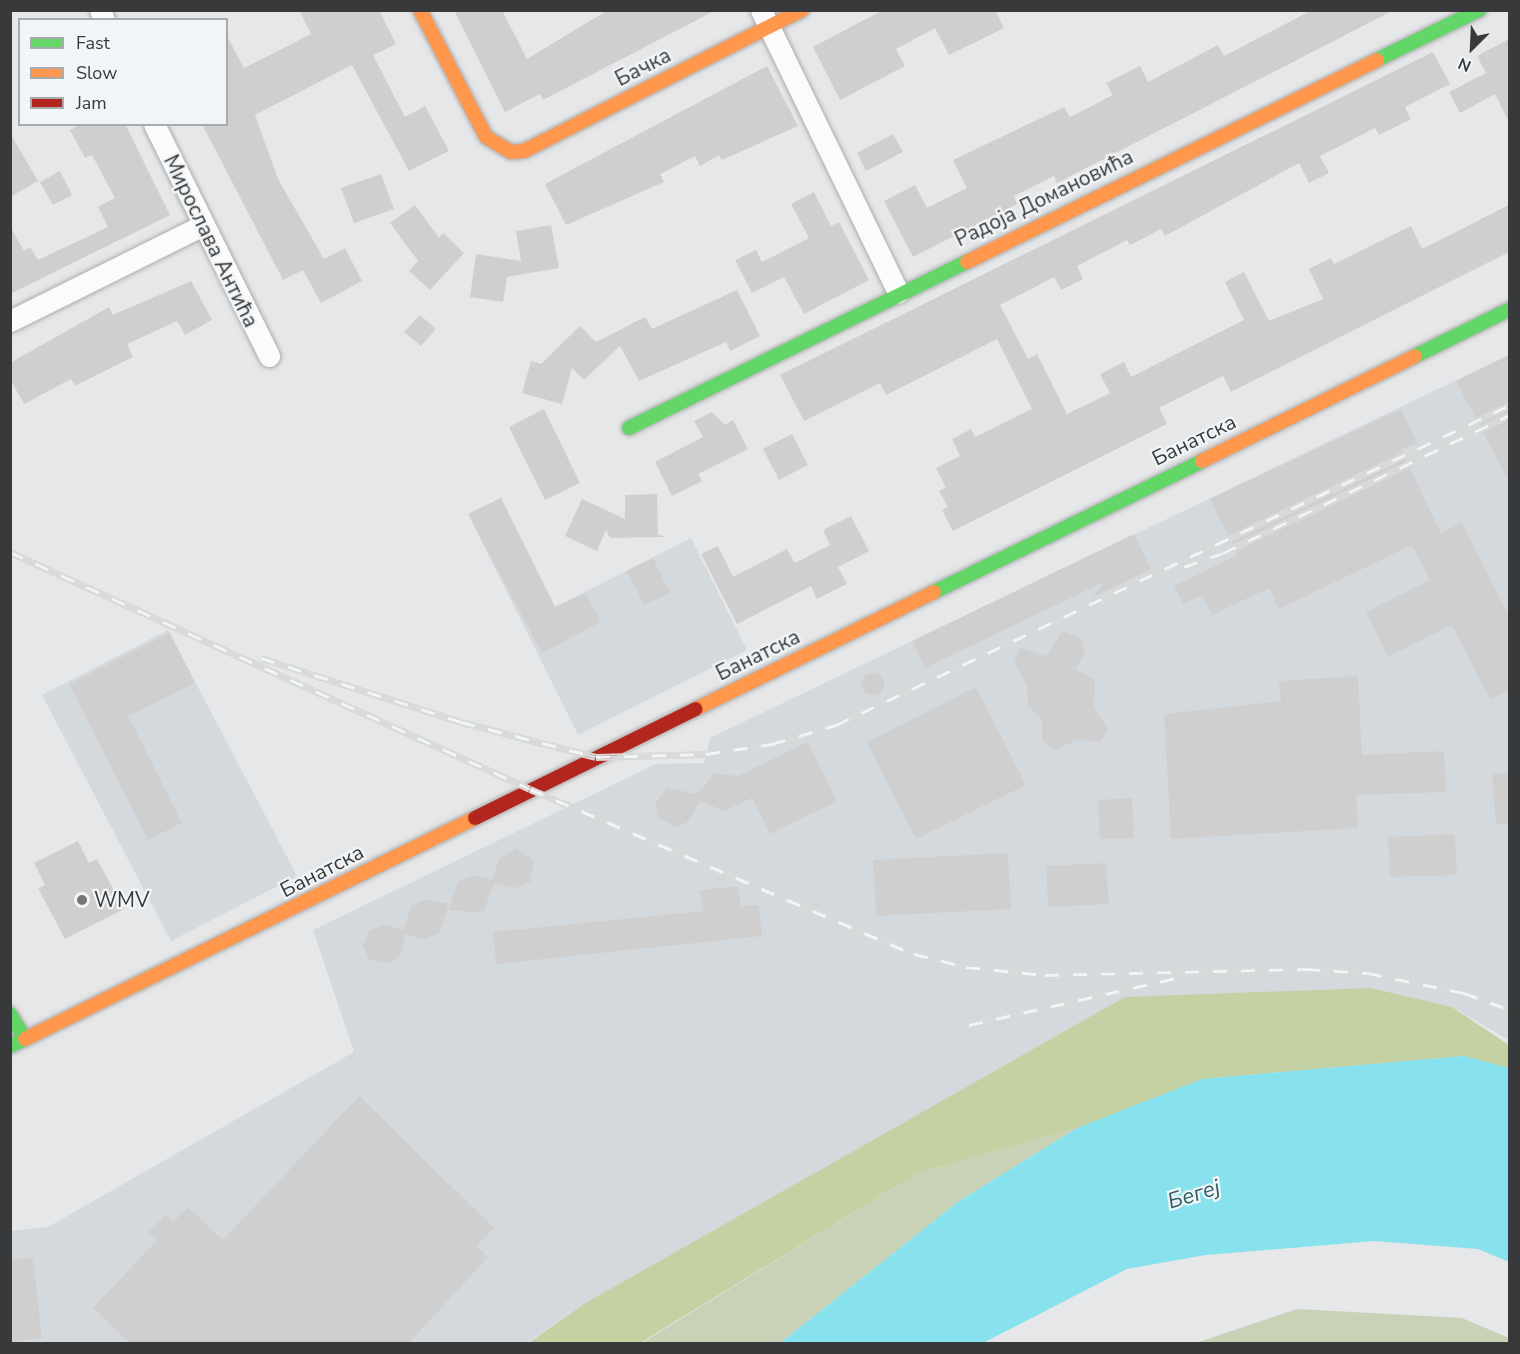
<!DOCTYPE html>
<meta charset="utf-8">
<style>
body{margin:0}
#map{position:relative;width:1520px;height:1354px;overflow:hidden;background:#e6e7e9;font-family:"Nunito Sans",sans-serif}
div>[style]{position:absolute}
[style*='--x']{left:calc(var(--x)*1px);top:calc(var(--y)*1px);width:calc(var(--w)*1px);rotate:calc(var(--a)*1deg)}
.built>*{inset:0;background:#d4d9de}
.green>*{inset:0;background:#c9d1b6}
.forest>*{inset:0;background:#c4d1a3}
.water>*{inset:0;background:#87e2ed}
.building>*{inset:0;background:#d0cfd0}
.round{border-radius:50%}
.roads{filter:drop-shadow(0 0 2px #abacad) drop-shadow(0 0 2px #abacad)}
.street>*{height:21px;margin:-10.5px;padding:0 10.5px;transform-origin:10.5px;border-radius:10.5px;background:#fbfbfc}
.fast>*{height:14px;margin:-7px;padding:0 7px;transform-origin:7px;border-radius:7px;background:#63d668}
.slow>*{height:14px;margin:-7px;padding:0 7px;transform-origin:7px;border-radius:7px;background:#ff974d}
.jam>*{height:14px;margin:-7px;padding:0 7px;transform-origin:7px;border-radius:7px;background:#b3261e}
.rail>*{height:7px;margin-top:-3.5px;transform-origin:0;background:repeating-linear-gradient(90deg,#f2f5f7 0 14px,#d8d9d9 0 28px);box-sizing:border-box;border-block:2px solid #d8d9d9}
.dots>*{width:16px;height:16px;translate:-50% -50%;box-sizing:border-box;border:3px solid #f2f5f7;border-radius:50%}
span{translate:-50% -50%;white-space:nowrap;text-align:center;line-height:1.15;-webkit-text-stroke:4.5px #f2f5f7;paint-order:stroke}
.street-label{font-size:21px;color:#38393a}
.poi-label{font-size:21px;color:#38393a}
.left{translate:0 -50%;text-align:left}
.water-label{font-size:22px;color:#295f65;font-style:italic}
.frame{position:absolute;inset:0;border:12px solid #38393a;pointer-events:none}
.legend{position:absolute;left:18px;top:18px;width:210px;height:108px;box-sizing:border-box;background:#f2f5f7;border:2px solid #a8aaab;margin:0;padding:8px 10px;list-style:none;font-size:18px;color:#38393a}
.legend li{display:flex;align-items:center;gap:12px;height:30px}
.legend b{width:30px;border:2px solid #a8aaab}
.north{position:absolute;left:1442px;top:18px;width:60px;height:60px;-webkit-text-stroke:4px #f2f5f7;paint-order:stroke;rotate:204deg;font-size:16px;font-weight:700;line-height:24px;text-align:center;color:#38393a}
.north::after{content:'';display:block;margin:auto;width:21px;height:27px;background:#38393a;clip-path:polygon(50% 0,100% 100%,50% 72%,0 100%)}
</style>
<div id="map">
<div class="built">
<div style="clip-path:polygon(1509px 355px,1509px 1040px,1452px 1007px,1371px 988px,584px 1304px,527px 1343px,11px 1343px,10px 1231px,48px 1227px,354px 1052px,313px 930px,656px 764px,704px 763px,710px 738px)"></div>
<div style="clip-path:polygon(501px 498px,555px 607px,691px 538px,747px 650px,578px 735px,468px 514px)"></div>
<div style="clip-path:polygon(168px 630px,297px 876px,171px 941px,42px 695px)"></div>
</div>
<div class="green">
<div style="clip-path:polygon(1077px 1128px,959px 1201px,780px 1343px,640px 1344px,918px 1173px)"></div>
<div style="clip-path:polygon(1297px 1309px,1462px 1318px,1509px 1338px,1509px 1343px,1196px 1343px)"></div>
</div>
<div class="forest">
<div style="clip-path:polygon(1371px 988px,1452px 1007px,1509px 1045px,1509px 1068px,1464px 1056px,1202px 1079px,1077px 1128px,918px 1173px,640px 1343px,527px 1344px,584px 1304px,1125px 997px)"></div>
</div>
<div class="water">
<div style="clip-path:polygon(1464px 1056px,1509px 1068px,1509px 1262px,1478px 1249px,1374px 1241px,1206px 1255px,1127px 1269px,983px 1343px,780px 1343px,959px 1201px,1077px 1128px,1202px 1079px)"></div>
</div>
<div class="building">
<div style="clip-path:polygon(299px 10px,379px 10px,396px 44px,373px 55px,405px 117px,425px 106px,449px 151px,409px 171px,352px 65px,255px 115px,278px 179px,324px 259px,345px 248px,362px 281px,321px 303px,303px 270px,283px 280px,202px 124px,226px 124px,226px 34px,244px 68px,311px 34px)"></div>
<div style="clip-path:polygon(454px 10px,502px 10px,527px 59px,608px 10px,716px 10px,543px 100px,540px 94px,505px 112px)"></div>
<div style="clip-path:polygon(883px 10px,995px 10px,1004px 28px,949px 55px,935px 28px,896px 49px,905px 66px,840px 100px,813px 47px)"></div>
<div style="clip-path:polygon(1312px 10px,1394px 10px,1057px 183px,1054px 176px,1014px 196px,1017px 204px,913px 257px,884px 201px,915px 185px,927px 208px,967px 188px,953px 160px,1064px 107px,1070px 117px,1113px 95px,1106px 83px,1140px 66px,1148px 82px,1218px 45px,1224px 56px)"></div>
<div style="clip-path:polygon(1509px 39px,1509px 122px,1495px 94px,1460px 113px,1449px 92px,1486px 73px,1477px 56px)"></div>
<div style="clip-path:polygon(1433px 52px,1450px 84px,1405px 107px,1411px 119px,1379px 135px,1375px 128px,1320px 156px,1329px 173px,1309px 183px,1299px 163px,1165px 236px,1161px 229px,1130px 245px,1127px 240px,1077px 266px,1083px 279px,1061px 290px,1054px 277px,1000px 305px,1028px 359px,1037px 354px,1067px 414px,1110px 393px,1100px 374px,1124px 362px,1131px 377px,1244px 320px,1225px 282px,1244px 272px,1269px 321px,1323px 299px,1309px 269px,1331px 258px,1334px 264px,1411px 226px,1422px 249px,1509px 205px,1509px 252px,1231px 392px,1223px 376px,1159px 408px,1167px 424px,953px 531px,942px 510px,948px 507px,939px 491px,946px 488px,936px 468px,960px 456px,952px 439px,971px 429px,975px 437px,1032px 409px,997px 339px,886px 395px,880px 383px,804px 421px,780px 375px)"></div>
<div style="clip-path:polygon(767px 66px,798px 126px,722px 160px,719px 155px,700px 166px,695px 156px,660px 174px,664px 182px,566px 225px,545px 184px)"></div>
<div style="clip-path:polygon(81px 124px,125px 124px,170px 215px,10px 294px,10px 226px,24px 251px,30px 247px,38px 260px,108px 227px,98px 207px,115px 198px,92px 155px,85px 158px,70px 130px)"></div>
<div style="clip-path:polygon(10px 133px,38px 181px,10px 197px)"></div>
<div style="clip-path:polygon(893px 134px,903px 152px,866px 171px,857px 153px)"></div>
<div style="clip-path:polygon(60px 171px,72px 195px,53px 205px,40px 182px)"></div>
<div style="clip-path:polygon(381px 174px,394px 209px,354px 223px,341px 188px)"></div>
<div style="clip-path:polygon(814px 192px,831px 226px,839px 222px,869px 280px,804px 314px,784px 277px,752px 293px,735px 260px,756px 250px,762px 262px,809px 238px,791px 204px)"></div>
<div style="clip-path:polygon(415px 205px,439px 238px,443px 233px,464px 253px,430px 290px,409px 271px,418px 261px,390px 223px)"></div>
<div style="clip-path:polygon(551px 225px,559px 268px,507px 277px,503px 302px,470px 297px,476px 254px,521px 261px,516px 231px)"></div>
<div style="clip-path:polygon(191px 281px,212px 320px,185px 335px,177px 321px,127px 344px,133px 357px,75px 386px,71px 379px,24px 404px,10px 379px,10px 363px,109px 307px,113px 315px)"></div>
<div style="clip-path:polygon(737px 290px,760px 336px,730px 351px,726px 342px,639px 381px,620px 346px,584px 380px,572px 368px,562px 404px,522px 393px,531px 361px,541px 364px,580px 326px,596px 342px,645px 317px,652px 329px)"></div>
<div style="clip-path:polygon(420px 315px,436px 329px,421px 346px,404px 332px)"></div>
<div style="clip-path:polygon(1509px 355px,1509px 482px,1456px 381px)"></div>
<div style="clip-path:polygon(544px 409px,580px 483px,545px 500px,509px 427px)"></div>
<div style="clip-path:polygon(1401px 409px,1417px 443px,1401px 450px,1441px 533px,1462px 522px,1509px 616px,1509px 690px,1490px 699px,1452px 625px,1388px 657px,1366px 612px,1430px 580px,1412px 545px,1279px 609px,1269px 588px,1212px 615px,1202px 595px,1183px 604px,1174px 586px,1238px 555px,1210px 499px)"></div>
<div style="clip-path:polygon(712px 412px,725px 425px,733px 420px,748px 449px,698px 474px,702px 481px,672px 496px,655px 462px,703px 437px,694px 421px)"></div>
<div style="clip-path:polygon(792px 434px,808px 465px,779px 480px,763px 449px)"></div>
<div style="clip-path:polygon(657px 494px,658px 534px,665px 537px,610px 538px,606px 530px,597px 551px,565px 536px,582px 499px,625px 519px,625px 495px)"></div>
<div style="clip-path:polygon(501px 498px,555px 607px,586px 593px,601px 622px,542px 653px,468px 514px)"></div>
<div style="clip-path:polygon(851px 516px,869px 551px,838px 567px,847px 584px,817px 599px,811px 586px,737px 624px,701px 554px,718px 546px,733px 577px,787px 549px,795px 563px,830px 545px,823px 530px)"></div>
<div style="clip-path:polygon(1134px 534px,1151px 569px,1091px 598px,1106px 581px,925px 668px,912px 641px)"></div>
<div style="clip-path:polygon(653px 558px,670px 593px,644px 605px,627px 571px)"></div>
<div style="clip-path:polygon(1062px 631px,1082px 639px,1084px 655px,1075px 669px,1095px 680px,1094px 708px,1108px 729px,1100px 742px,1077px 740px,1054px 750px,1042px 741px,1042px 720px,1028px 705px,1027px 685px,1014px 662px,1020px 648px,1047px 656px)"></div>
<div style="clip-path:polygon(170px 633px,195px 683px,128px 716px,182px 823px,148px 840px,69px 684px)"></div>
<div class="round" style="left:862px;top:673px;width:22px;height:22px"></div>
<div style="clip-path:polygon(1358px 676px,1362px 755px,1444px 751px,1446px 792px,1356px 795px,1358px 828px,1171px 839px,1164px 714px,1281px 701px,1279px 681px)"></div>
<div style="clip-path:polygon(976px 687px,1026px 785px,916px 839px,867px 742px)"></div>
<div style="clip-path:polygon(808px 742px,837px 801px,770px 834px,752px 798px,724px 811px,700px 801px,688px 822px,676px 827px,658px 818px,655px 804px,667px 788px,697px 794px,715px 773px,738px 776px)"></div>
<div style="clip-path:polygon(1509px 773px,1509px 824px,1496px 824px,1492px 774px)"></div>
<div style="clip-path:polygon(1132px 798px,1134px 838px,1100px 839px,1098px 800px)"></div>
<div style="clip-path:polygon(1455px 834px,1457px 875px,1390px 877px,1388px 837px)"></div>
<div style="clip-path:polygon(78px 841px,89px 863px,97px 859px,124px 909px,65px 939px,38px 888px,45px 885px,34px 863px)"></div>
<div style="clip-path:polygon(516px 848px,534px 861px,530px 882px,515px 888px,494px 883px,483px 913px,449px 910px,458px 881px,473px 875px,493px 880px,498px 860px)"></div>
<div style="clip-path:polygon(1008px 853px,1011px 909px,876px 916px,873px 860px)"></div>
<div style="clip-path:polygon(1106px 863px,1109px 904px,1048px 907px,1046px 866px)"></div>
<div style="clip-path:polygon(738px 886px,741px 906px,759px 905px,762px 936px,496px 964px,493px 932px,703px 911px,700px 890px)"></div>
<div style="clip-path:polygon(426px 899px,449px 904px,439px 933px,425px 939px,405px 935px,401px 953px,390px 964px,369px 959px,363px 945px,369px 931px,384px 925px,403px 930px,412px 905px)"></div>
<div style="clip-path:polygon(359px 1096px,494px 1228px,477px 1246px,488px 1257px,408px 1344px,130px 1344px,93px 1308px,157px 1240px,148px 1232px,165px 1215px,173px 1222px,188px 1207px,223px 1240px)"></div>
<div style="clip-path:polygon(33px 1258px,42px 1338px,10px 1342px,10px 1260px)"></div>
</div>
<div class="roads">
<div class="street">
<div style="--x:100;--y:10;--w:11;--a:68"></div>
<div style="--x:761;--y:10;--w:314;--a:64.1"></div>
<div style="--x:154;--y:124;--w:259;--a:63.6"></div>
<div style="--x:10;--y:321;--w:216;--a:-26.4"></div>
</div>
<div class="fast">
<div style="--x:1377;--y:60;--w:114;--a:-26.1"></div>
<div style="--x:1415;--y:356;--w:106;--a:-26.3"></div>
<div style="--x:629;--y:428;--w:377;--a:-26.2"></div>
<div style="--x:934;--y:592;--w:298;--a:-26"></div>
<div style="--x:10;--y:1014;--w:29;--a:59"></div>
<div style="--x:25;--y:1039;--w:17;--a:155"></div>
</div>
<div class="slow">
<div style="--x:420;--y:10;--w:143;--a:62.5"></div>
<div style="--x:486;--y:137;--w:29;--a:31"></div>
<div style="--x:511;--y:152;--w:13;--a:-4"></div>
<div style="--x:524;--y:151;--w:312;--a:-26.9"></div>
<div style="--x:967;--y:262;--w:457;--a:-26.2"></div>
<div style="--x:1202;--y:461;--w:237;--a:-26.2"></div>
<div style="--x:696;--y:709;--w:265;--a:-26.2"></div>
<div style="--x:25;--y:1039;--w:501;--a:-26.16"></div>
</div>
<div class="jam">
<div style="--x:475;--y:818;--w:246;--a:-26.3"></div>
</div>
</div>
<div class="rail">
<div style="--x:10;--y:552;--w:571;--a:24.5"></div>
<div style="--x:530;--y:789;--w:418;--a:23.3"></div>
<div style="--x:914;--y:954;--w:54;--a:14"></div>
<div style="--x:966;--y:967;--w:79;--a:5.8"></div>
<div style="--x:1045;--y:975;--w:261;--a:-1.3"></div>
<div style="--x:1306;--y:969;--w:62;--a:3.7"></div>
<div style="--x:1368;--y:973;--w:98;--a:11.8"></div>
<div style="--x:1464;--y:993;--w:49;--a:20.3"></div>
<div style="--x:1184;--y:567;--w:41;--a:-19.7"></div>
<div style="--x:1223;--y:553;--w:318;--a:-25.7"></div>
<div style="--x:261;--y:658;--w:210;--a:17.7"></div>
<div style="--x:461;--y:722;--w:139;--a:14.5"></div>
<div style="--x:596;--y:757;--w:110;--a:-1.6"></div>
<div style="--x:706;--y:754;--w:67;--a:-8.6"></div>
<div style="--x:772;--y:744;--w:67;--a:-16.5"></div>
<div style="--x:836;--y:725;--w:746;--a:-25.4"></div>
<div style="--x:969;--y:1025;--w:217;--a:-12.8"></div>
</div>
<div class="dots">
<div style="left:82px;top:900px;background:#757677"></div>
</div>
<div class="street-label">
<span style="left:643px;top:67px;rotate:-27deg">Бачка</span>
<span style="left:1044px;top:198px;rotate:-26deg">Радоја Домановића</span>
<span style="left:211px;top:241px;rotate:64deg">Мирослава Антића</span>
<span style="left:1194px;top:440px;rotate:-26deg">Банатска</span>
<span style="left:758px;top:655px;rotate:-26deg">Банатска</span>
<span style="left:322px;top:871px;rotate:-27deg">Банатска</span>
</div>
<div class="poi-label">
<span class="left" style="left:94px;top:900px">WMV</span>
</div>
<div class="water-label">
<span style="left:1194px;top:1195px;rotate:-17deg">Бегеј</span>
</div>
<div class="frame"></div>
<ul class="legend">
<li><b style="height:8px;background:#63d668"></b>Fast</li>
<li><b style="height:8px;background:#ff974d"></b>Slow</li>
<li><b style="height:8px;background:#b3261e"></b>Jam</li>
</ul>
<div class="north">N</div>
</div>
